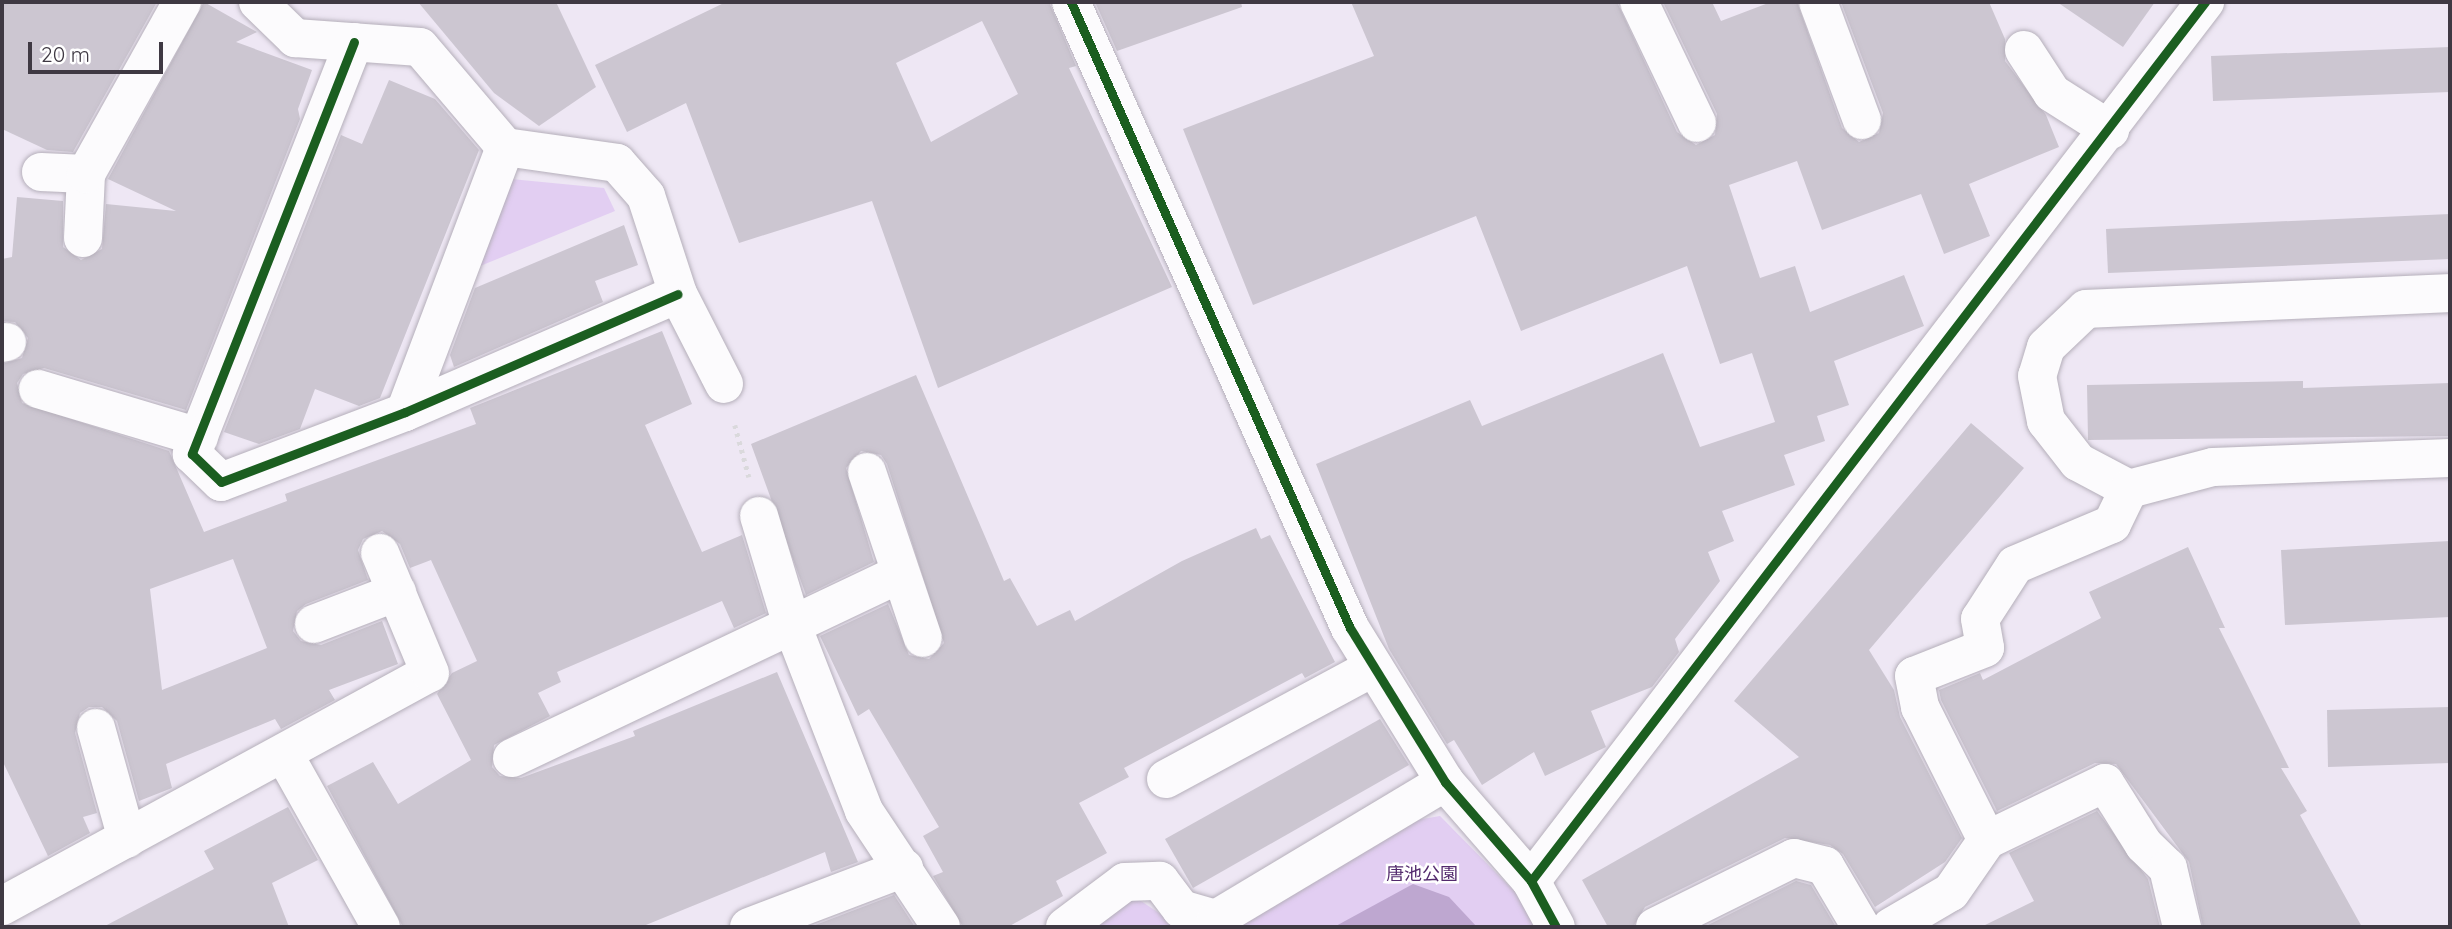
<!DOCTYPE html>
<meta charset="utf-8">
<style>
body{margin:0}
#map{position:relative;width:2452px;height:929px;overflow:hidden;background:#eee7f4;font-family:Quicksand,"Noto Sans JP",sans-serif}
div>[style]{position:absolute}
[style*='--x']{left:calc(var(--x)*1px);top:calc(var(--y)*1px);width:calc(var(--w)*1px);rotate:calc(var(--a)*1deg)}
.green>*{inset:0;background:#e2cef2}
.water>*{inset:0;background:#bea7d0}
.building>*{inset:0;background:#ccc6d1}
.path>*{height:4.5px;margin-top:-2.25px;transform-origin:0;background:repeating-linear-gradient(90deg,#dad9dc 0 3.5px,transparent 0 8.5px)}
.roads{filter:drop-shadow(0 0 2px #b5afba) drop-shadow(0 0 2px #b5afba)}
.minor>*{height:38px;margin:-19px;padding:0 19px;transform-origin:19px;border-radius:19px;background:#fcfbfd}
.cycleway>*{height:9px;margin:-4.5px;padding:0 4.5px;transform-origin:4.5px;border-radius:4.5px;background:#1b5e20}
span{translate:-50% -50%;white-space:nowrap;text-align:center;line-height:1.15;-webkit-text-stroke:5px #fff;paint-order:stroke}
.park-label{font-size:18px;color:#532a6d}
.frame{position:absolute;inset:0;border:4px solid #3f3943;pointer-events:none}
.scale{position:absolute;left:28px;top:42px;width:135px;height:32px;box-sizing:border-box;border:4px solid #3f3943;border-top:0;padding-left:9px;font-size:21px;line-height:24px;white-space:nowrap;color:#3f3943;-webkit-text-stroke:5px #fff;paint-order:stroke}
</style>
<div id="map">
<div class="green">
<div style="clip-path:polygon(511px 179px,604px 188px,615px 211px,463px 273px)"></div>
<div style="clip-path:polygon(1440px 816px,1515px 892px,1535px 927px,1228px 927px,1388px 825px)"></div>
<div style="clip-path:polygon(1126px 891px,1162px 915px,1178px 927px,1082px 927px)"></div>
</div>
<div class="water">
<div style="clip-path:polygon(1413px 884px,1449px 897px,1477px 927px,1334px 927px)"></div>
</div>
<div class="building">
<div style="clip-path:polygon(2px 2px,157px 2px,73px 152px,47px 150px,2px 129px)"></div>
<div style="clip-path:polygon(evenodd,204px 2px,257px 32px,236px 42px,312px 70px,298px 109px,300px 119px,186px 410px,44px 368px,23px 374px,17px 383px,22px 403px,169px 451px,204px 532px,287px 501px,285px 494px,476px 424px,470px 408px,662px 331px,692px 404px,645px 425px,702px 552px,742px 535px,766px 613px,734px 628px,722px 601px,557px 672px,561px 682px,538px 693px,550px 716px,494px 745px,492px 767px,500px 776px,521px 778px,635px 736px,633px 731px,777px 672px,858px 862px,831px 872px,825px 852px,641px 927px,403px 927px,327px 786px,373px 762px,398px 804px,471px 760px,437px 694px,452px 673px,477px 661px,431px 560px,410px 568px,400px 544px,382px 531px,363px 539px,358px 550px,368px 580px,306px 604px,297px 611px,293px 631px,301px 641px,321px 645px,382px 621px,398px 664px,329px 690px,335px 700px,281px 729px,275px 719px,166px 764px,172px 788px,139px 801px,117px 721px,102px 707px,89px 707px,80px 713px,75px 733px,97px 813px,83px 817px,90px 833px,48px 856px,2px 760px,2px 364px,22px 358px,28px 338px,15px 322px,2px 321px,2px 259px,12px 257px,17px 197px,63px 201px,63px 247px,81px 260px,102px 249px,106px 204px,176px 211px,108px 179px,204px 2px,233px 559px,267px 648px,162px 690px,150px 589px,233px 559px)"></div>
<div style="clip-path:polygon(418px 2px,556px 2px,596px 87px,539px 126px,494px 93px)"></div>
<div style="clip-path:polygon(evenodd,726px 2px,1049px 2px,1076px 66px,1069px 68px,1172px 287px,938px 388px,872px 201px,739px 243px,686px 103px,627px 132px,595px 65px,726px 2px,982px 21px,1018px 94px,931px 142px,896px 63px,982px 21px)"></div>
<div style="clip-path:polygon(1095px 2px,1241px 2px,1242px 7px,1117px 51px)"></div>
<div style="clip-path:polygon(1351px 2px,1617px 2px,1677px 132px,1696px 145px,1715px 135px,1717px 114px,1663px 2px,1712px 2px,1721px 21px,1771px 2px,1797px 2px,1842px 128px,1859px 142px,1879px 133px,1883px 113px,1841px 2px,1989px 2px,2005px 39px,2005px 61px,2046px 115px,2059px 147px,1969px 184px,1990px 236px,1944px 254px,1921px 194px,1822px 230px,1797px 161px,1729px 185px,1760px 278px,1795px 266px,1810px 312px,1904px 275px,1924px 326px,1834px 361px,1849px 405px,1817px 416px,1825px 441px,1784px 455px,1795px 485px,1722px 511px,1734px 541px,1708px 552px,1720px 581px,1675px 639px,1679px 652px,1652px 687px,1591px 711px,1606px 747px,1545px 776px,1534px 752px,1482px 785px,1454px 740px,1447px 744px,1389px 649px,1316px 464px,1470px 400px,1482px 426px,1663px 353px,1700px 447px,1775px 422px,1752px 353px,1720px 364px,1687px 266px,1521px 331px,1476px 216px,1253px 305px,1183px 129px,1374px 56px)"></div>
<div style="clip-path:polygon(2057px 2px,2155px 2px,2123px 47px)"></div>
<div style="clip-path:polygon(2450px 47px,2450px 92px,2213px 101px,2211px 56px)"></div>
<div style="clip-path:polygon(389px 80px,435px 99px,479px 150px,380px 398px,359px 406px,315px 389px,300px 429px,259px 444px,224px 432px,341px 135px,362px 144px)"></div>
<div style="clip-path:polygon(2450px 214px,2450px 259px,2108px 273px,2106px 229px)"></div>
<div style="clip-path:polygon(624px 225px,638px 265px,595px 281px,603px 302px,454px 367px,450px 355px,475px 288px)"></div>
<div style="clip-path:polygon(916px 375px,1004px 581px,1010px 578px,1037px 626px,1070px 610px,1075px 621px,1182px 561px,1256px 528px,1261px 539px,1270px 535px,1335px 662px,1305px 678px,1302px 673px,1124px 768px,1129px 777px,1079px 803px,1107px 853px,1056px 881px,1063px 896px,1008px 927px,963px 927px,933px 876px,943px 872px,923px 836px,939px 827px,869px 709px,858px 716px,820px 636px,888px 604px,909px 655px,929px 659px,944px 643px,887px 464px,881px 455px,861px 451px,846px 468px,874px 562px,806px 595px,751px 444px)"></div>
<div style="clip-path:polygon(2303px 381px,2303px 388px,2450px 383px,2450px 436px,2088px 440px,2087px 385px)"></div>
<div style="clip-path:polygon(1971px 423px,2024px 468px,1869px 650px,1894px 690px,1900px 717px,1962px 838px,1945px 862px,1875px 907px,1843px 854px,1830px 845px,1785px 838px,1645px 907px,1633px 927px,1608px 927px,1582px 880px,1799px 757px,1734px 701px)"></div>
<div style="clip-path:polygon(2450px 541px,2450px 617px,2285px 625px,2281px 550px)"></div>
<div style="clip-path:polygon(2188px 547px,2225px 628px,2219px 628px,2289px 768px,2281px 768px,2307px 811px,2300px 815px,2362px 927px,2203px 927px,2189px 862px,2116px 764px,2095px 763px,1997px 811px,1941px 700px,1939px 690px,1980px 673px,1983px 680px,2101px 618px,2089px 592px)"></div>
<div style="clip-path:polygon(2450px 707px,2450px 763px,2328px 767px,2327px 710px)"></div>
<div style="clip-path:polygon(1380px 719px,1409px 765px,1193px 888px,1165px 839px)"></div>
<div style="clip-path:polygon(288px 807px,318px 860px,272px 883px,289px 927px,103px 927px,214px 869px,204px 851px)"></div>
<div style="clip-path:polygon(2097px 811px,2148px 879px,2160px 927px,1981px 927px,2034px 901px,2009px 853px)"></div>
<div style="clip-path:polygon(1796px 881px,1811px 885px,1836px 927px,1704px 927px)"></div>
<div style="clip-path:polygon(894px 895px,915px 927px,810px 927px)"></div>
</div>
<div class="path">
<div style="--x:735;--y:425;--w:54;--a:74.9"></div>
</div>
<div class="roads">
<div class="minor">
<div style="--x:258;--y:2;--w:52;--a:44.2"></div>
<div style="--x:295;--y:38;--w:125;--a:4.1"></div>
<div style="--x:420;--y:47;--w:131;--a:49.6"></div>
<div style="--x:505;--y:147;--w:113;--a:8.1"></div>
<div style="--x:617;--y:163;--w:44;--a:48.7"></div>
<div style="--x:646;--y:196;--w:103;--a:71.9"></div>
<div style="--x:678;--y:294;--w:101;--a:62.9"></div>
<div style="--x:1071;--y:2;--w:685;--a:65.98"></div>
<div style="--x:1350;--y:628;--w:181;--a:58.3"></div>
<div style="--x:1445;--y:782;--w:131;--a:49"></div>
<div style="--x:1531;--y:881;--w:52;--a:61.5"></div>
<div style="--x:1639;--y:2;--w:134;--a:64.4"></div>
<div style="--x:1818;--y:2;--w:126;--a:69.6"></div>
<div style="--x:354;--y:42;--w:443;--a:111.5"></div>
<div style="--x:192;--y:454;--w:40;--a:44"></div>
<div style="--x:221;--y:482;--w:197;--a:-20.8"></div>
<div style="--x:405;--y:412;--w:297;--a:-23.4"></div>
<div style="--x:2024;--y:50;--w:51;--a:56.9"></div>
<div style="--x:2052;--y:93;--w:69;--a:32.5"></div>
<div style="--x:41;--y:172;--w:45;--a:2.5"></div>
<div style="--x:83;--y:238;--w:64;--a:-87.3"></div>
<div style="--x:86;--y:174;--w:197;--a:-60.8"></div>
<div style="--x:2450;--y:293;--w:364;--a:177.5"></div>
<div style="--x:2086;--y:309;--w:55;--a:136.5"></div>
<div style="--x:2046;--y:347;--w:30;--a:107"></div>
<div style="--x:2037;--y:376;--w:46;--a:78.7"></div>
<div style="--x:2046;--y:421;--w:52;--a:52"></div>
<div style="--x:2078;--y:462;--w:58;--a:27.9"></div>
<div style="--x:2129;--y:489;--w:87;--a:-14.7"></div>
<div style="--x:2213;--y:467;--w:237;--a:-2.2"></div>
<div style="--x:2;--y:343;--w:5;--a:-11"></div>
<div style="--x:38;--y:389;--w:168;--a:16.6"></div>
<div style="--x:405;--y:412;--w:283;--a:-69.3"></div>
<div style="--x:867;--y:472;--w:175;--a:71.4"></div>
<div style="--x:2129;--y:489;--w:39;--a:116"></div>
<div style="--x:2112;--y:524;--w:105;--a:157.1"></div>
<div style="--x:2015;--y:565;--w:64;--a:122.9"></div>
<div style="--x:1980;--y:619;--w:29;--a:80"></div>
<div style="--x:1985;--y:648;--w:76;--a:158.5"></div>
<div style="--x:1914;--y:676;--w:32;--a:79"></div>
<div style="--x:1920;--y:707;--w:149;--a:63.3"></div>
<div style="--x:1987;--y:840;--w:131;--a:-25.8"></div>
<div style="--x:2105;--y:783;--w:73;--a:57.8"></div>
<div style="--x:2144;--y:845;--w:33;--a:44"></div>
<div style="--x:2168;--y:868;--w:61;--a:76.7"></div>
<div style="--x:759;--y:516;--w:114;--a:73.2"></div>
<div style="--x:792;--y:625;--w:199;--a:68.8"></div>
<div style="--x:864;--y:811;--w:139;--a:56.4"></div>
<div style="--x:314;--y:624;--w:89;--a:-21.1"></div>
<div style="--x:96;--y:728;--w:115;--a:74.4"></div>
<div style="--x:285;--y:756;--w:196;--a:60.7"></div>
<div style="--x:512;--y:758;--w:429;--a:-25.4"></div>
<div style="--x:1166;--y:779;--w:236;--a:-28.3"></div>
<div style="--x:1531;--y:881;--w:1108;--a:-52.52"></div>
<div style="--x:2;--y:906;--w:487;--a:-28.6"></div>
<div style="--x:430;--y:673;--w:130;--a:-112.6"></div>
<div style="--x:749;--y:927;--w:166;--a:-20.8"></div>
<div style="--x:1065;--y:927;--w:75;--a:-36.9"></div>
<div style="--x:1125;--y:882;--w:35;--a:-2"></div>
<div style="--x:1160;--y:881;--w:35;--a:53"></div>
<div style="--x:1181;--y:909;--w:36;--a:16"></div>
<div style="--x:1216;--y:919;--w:267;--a:-30.9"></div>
<div style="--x:1655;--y:927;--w:155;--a:-26.4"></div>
<div style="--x:1794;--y:858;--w:32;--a:14"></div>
<div style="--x:1825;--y:866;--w:71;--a:59.5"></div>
<div style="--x:1891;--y:927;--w:69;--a:-30.3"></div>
<div style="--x:1951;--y:892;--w:63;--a:-55.3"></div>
</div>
</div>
<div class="cycleway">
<div style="--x:1071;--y:2;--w:685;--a:65.98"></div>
<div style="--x:1350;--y:628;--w:181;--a:58.3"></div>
<div style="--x:1445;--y:782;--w:131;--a:49"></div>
<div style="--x:1531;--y:881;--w:52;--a:61.5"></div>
<div style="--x:354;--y:42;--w:443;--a:111.5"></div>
<div style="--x:192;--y:454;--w:40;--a:44"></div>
<div style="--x:221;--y:482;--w:197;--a:-20.8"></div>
<div style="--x:405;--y:412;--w:297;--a:-23.4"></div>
<div style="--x:1531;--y:881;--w:1108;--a:-52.52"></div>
</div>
<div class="park-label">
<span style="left:1422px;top:874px">唐池公園</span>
</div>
<div class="frame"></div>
<div class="scale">20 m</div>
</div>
